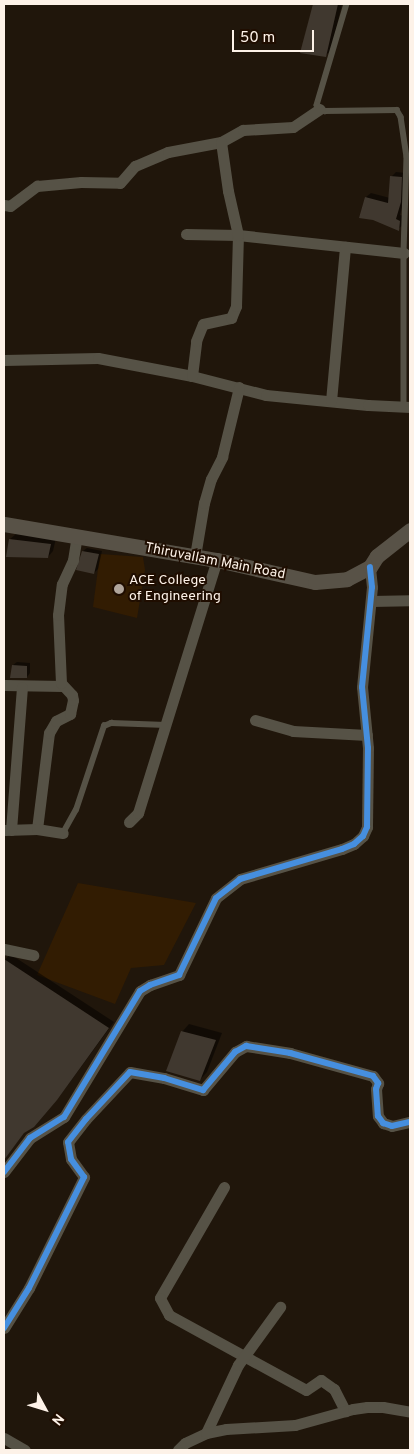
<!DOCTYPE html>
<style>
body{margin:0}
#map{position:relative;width:414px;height:1454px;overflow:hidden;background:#20160b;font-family:Overpass,sans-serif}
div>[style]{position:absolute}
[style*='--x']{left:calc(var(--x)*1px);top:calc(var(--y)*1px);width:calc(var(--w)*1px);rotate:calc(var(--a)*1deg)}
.built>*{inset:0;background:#321c02}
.shadow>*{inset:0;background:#0007}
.building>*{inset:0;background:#40382f}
.service>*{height:5.5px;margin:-2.75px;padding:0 2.75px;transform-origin:2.75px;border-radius:2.75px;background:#565246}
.minor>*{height:11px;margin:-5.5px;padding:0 5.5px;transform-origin:5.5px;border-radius:5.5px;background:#565246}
.secondary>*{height:15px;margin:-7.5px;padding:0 7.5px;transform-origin:7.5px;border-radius:7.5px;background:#585247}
.cycleway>*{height:6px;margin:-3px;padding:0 3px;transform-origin:3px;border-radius:3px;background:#468fdf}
.dots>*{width:14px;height:14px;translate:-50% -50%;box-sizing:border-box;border:2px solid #1f0d00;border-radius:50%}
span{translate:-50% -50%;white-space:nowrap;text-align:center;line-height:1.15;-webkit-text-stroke:4px #1f0d00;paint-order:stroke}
.street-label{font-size:14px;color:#fdf2e8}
.poi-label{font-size:14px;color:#fdf2e8}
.left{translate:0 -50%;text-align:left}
.frame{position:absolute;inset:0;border:5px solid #fdf2e8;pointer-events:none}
.north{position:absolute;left:20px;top:1384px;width:50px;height:50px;-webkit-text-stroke:4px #1f0d00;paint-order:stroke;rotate:129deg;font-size:14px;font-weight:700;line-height:20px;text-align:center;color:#fdf2e8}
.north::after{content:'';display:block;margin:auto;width:18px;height:22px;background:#fdf2e8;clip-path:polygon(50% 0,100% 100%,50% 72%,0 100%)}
.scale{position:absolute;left:232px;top:30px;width:82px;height:22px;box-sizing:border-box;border:2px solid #fdf2e8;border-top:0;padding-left:6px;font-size:15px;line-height:18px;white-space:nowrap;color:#fdf2e8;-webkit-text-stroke:4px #1f0d00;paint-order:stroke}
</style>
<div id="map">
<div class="built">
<div style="clip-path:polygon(100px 554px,143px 557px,145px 570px,137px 618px,93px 607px)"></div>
<div style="clip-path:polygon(78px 883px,196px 903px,164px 965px,131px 968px,115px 1004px,37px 975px)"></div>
</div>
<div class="shadow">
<div style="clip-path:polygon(314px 4px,342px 4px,331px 50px,325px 56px,301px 52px)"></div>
<div style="clip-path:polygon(396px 172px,406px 173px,405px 197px,400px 215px,404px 216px,403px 225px,398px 229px,366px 197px,371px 193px,390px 198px,391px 177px)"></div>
<div style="clip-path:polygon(16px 534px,56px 538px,53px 551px,48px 557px,10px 539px)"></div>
<div style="clip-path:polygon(87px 548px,102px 551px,98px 569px,94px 573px,83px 551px)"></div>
<div style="clip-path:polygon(17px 662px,30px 663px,30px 673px,27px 677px,13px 665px)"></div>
<div style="clip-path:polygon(10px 954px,114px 1022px,62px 1093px,39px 1120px,26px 1130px,4px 1159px,4px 961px)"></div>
<div style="clip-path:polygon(189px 1024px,222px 1033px,207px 1072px,200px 1080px,182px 1032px)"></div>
</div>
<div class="building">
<div style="clip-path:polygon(313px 4px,338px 4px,326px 57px,300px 53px)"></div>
<div style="clip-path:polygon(390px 176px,402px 177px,401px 202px,396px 219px,400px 221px,399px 231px,373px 220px,359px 218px,365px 197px,388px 203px)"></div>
<div style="clip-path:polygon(9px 539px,51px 544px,48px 558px,6px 557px)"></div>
<div style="clip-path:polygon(82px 551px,99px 554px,94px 574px,76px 570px)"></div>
<div style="clip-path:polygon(12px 665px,27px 666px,27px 678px,10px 678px)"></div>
<div style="clip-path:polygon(4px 959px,109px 1028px,57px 1100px,34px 1127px,24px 1133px,4px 1160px)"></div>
<div style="clip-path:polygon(181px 1031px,216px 1040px,200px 1081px,166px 1071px)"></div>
</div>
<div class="service">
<div style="--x:347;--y:4;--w:105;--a:106.5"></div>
<div style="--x:317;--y:105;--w:10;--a:37"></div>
<div style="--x:325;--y:111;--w:72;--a:-0.8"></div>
<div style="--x:397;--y:110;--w:8;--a:60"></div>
<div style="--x:401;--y:117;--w:40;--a:81.5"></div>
<div style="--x:407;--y:157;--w:96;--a:91.8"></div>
<div style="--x:404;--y:253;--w:153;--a:90"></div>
<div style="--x:63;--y:833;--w:26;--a:-61"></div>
<div style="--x:76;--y:810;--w:89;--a:-71.6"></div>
<div style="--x:104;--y:726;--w:8;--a:-23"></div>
<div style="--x:111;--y:723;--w:55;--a:2.1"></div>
</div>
<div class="minor">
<div style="--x:4;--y:205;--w:6;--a:9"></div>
<div style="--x:10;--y:206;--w:34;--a:-37"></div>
<div style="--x:37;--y:186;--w:44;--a:-5.2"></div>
<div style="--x:81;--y:182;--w:39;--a:1"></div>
<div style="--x:120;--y:183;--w:23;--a:-49"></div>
<div style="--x:135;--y:166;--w:36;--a:-23"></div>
<div style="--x:168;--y:152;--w:54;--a:-10.7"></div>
<div style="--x:221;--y:142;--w:25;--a:-29"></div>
<div style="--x:243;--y:130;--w:50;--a:-3.4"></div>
<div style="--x:293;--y:127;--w:32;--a:-34"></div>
<div style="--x:186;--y:234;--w:52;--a:1.1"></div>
<div style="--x:238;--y:235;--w:167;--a:6.2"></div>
<div style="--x:4;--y:360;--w:94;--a:-1.2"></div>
<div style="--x:98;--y:358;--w:96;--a:10.8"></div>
<div style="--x:192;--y:376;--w:76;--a:14.4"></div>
<div style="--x:266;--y:395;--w:102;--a:5.6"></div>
<div style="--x:368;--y:405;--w:42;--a:2.7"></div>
<div style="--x:192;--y:376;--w:35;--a:-83"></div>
<div style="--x:196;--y:341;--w:18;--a:-68"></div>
<div style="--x:203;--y:324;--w:29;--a:-12"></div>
<div style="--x:231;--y:318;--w:13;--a:-67"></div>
<div style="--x:236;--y:306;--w:71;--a:-88.4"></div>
<div style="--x:238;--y:235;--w:45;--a:-102.8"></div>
<div style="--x:228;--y:191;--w:49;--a:-98.1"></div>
<div style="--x:331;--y:401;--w:155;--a:-84.8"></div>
<div style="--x:195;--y:556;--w:54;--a:-80.4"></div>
<div style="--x:204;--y:503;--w:25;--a:-74"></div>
<div style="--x:211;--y:479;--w:25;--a:-63"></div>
<div style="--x:222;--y:457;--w:72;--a:-76.3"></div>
<div style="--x:371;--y:601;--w:39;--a:-1"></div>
<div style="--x:4;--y:685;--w:59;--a:1"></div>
<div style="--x:255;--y:720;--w:40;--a:16"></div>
<div style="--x:293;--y:731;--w:74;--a:3.1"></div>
<div style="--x:129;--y:822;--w:13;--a:-45"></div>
<div style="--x:138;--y:813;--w:265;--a:-72.7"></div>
<div style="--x:37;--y:829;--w:97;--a:-82.9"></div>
<div style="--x:49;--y:733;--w:14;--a:-60"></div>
<div style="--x:56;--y:721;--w:16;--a:-27"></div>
<div style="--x:70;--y:714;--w:14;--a:-78"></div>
<div style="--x:73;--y:700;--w:5;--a:-101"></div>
<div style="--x:72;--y:695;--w:16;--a:-133"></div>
<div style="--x:61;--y:683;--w:68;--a:-92.5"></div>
<div style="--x:58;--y:615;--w:31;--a:-83"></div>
<div style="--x:62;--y:584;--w:26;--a:-65"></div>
<div style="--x:73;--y:560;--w:25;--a:-81"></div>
<div style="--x:5;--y:830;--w:32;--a:-2"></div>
<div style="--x:37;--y:829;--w:26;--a:9"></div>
<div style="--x:11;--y:830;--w:143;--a:-85.6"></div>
<div style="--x:4;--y:949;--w:30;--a:12"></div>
<div style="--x:4;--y:1172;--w:43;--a:-52.6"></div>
<div style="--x:30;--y:1138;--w:40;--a:-32"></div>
<div style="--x:64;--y:1117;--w:147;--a:-58.9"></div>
<div style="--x:140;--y:991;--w:12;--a:-31"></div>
<div style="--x:150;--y:985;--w:31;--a:-19"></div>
<div style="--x:179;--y:975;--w:85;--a:-64.3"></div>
<div style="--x:216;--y:898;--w:31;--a:-38"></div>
<div style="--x:240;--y:879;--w:106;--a:-16.4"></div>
<div style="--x:342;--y:849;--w:13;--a:-23"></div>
<div style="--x:354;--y:844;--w:12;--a:-42"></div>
<div style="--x:363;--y:836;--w:10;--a:-66"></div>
<div style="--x:367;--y:827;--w:79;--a:-89.3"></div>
<div style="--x:368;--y:748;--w:61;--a:-95.6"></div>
<div style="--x:362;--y:687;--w:100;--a:-84.3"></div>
<div style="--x:372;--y:587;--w:20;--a:-96"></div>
<div style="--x:224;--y:1187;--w:128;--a:120"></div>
<div style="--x:160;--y:1298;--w:19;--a:62"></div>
<div style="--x:169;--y:1315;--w:156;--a:28.7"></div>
<div style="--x:306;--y:1390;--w:18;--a:-34"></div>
<div style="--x:321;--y:1380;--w:16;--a:35"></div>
<div style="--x:334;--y:1389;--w:25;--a:63"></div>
<div style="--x:4;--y:1328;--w:47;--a:-58"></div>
<div style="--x:29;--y:1288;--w:124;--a:-63.6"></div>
<div style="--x:84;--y:1177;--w:22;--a:-126"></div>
<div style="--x:71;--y:1159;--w:17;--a:-100"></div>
<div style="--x:68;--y:1142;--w:29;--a:-52"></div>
<div style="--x:86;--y:1119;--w:64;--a:-46.9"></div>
<div style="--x:130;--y:1072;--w:35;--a:10"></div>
<div style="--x:164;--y:1078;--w:41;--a:17.1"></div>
<div style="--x:203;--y:1090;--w:50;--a:-49.9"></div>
<div style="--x:235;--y:1052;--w:13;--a:-29"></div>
<div style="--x:246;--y:1046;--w:45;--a:9"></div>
<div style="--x:290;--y:1053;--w:86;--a:15.5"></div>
<div style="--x:373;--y:1076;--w:9;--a:54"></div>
<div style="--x:378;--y:1083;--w:6;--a:108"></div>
<div style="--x:376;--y:1089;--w:27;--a:86"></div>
<div style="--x:378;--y:1116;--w:9;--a:54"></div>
<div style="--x:383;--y:1123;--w:9;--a:18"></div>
<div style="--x:392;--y:1126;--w:18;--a:-13"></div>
<div style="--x:206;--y:1433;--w:75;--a:-64.8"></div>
<div style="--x:238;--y:1365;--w:72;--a:-54.1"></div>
<div style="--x:4;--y:1438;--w:24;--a:30"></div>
<div style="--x:178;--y:1450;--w:10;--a:-45"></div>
<div style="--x:185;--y:1443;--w:23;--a:-25"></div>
<div style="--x:206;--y:1433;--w:20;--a:-11"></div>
<div style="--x:226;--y:1429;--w:69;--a:-3.3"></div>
<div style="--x:295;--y:1425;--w:60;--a:-15.4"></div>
<div style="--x:353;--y:1409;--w:14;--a:-8"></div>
<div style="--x:367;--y:1407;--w:16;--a:0"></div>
<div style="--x:383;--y:1407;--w:27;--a:10"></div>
</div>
<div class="secondary">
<div style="--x:4;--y:524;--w:216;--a:9.6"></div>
<div style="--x:217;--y:560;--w:100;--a:12.7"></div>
<div style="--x:315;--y:582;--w:32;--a:-5"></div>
<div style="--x:347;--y:579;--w:26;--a:-28"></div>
<div style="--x:370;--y:567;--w:13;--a:-58"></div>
<div style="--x:377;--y:556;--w:42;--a:-38.2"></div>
</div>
<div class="cycleway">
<div style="--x:4;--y:1172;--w:43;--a:-52.6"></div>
<div style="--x:30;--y:1138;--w:40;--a:-32"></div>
<div style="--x:64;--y:1117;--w:147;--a:-58.9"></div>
<div style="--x:140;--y:991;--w:12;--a:-31"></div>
<div style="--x:150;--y:985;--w:31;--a:-19"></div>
<div style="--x:179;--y:975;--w:85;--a:-64.3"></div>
<div style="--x:216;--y:898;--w:31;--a:-38"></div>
<div style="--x:240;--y:879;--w:106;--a:-16.4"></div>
<div style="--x:342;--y:849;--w:13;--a:-23"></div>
<div style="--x:354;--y:844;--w:12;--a:-42"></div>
<div style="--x:363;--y:836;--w:10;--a:-66"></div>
<div style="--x:367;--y:827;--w:79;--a:-89.3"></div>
<div style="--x:368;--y:748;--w:61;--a:-95.6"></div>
<div style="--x:362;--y:687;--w:100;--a:-84.3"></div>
<div style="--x:372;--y:587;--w:20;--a:-96"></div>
<div style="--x:4;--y:1328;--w:47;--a:-58"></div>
<div style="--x:29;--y:1288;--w:124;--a:-63.6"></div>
<div style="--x:84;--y:1177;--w:22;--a:-126"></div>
<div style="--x:71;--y:1159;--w:17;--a:-100"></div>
<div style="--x:68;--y:1142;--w:29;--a:-52"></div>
<div style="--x:86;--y:1119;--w:64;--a:-46.9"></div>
<div style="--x:130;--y:1072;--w:35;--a:10"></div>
<div style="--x:164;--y:1078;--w:41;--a:17.1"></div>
<div style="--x:203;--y:1090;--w:50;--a:-49.9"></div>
<div style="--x:235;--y:1052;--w:13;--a:-29"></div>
<div style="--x:246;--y:1046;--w:45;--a:9"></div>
<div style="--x:290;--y:1053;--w:86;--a:15.5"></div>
<div style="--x:373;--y:1076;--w:9;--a:54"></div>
<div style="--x:378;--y:1083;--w:6;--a:108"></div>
<div style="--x:376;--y:1089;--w:27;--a:86"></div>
<div style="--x:378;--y:1116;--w:9;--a:54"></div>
<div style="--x:383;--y:1123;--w:9;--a:18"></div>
<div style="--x:392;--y:1126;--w:18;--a:-13"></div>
</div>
<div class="dots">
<div style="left:119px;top:589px;background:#b0a59b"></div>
</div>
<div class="street-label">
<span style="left:215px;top:562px;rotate:11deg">Thiruvallam Main Road</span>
</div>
<div class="poi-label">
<span class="left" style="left:129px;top:589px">ACE College<br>of Engineering</span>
</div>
<div class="frame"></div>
<div class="north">N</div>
<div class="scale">50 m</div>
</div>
